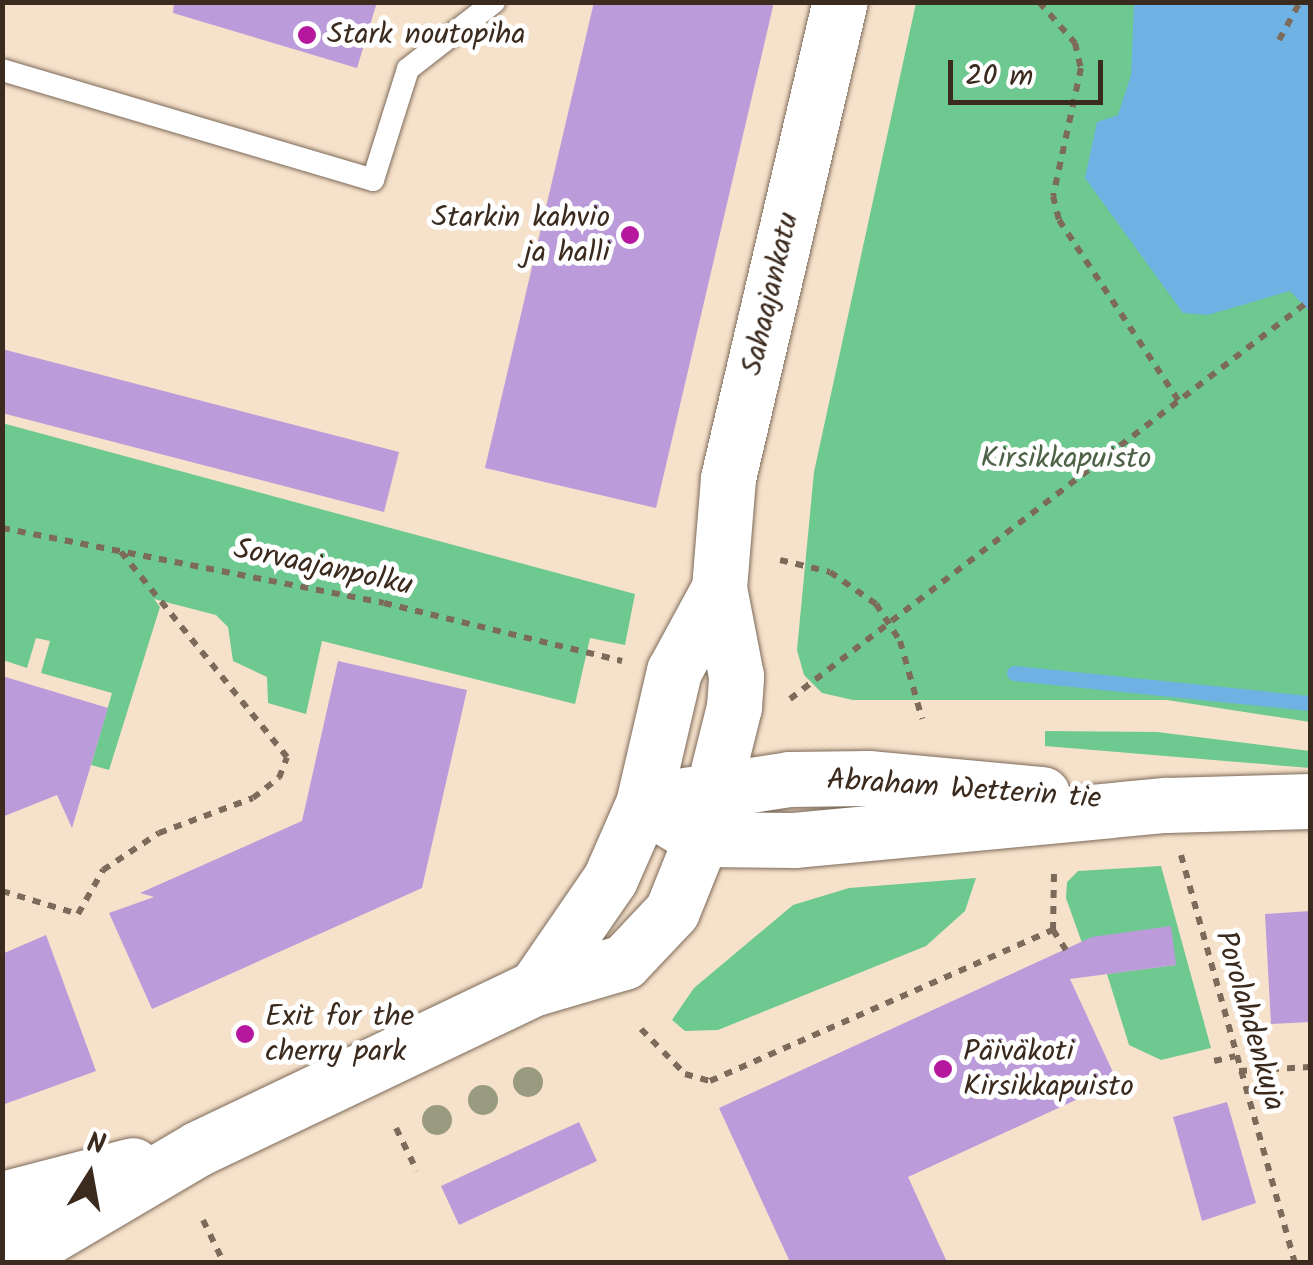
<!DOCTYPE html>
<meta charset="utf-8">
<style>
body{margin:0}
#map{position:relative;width:1313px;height:1265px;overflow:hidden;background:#f6e1ca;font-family:Kalam,sans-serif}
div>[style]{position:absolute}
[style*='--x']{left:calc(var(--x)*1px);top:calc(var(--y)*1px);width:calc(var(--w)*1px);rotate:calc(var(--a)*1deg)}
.green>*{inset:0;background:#6ec990}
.water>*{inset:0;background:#6eb1e3}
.stream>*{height:15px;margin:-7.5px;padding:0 7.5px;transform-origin:7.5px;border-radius:7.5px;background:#6eb1e3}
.building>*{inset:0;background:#bc9bdb}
.path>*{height:6px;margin-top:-3px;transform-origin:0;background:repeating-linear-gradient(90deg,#7c6a5a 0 8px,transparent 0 16px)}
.roads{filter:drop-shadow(0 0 2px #7c6a5a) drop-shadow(0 0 2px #7c6a5a)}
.lane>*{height:22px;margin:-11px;padding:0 11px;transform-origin:11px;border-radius:11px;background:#fff}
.secondary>*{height:55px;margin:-27.5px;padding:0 27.5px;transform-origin:27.5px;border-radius:27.5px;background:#fff}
.trees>*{width:30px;height:30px;margin:-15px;border-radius:50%;background:#999b81}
.dots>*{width:28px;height:28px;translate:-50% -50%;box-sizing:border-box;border:5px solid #fff;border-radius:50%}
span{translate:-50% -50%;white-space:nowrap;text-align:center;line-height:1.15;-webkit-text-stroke:10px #fff;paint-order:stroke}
.poi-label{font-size:30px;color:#3b2a1e}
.left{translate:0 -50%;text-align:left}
.right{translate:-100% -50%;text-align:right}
.street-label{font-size:30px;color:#3b2a1e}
.park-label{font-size:30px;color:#4d6246}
.frame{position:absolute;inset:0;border:5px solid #3b2a1e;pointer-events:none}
.north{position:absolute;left:40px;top:1125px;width:100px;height:100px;-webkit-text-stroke:8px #fff;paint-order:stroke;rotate:11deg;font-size:28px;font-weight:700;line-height:40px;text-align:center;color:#3b2a1e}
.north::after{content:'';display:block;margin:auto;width:35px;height:45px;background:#3b2a1e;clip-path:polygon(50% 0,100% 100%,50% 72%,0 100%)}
.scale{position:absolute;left:948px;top:60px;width:155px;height:45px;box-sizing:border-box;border:5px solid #3b2a1e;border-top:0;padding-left:12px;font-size:30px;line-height:35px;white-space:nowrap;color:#3b2a1e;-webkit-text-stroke:8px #fff;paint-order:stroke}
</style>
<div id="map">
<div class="green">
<div style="clip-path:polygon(916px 3px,1310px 3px,1310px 722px,1167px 700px,853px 700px,822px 693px,804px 675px,797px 650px,814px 472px)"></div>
<div style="clip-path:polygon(2px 423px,635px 594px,625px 645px,590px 638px,575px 704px,322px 641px,306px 714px,268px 703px,267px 677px,233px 661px,228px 627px,216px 615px,154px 599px,160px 607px,109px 770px,91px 765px,112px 693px,41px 673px,50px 641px,36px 638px,27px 668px,3px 660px)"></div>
<div style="clip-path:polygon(1045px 731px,1157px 732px,1310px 751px,1310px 768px,1045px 746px)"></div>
<div style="clip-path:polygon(1161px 866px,1211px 1048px,1161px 1060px,1129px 1045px,1107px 974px,1175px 965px,1082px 943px,1066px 898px,1067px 882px,1078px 871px)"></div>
<div style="clip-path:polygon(976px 878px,965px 911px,926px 946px,718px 1030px,685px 1031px,672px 1020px,694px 988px,793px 905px,849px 888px)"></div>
</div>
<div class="water">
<div style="clip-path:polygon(1134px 3px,1310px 3px,1310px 312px,1290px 291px,1208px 315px,1183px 313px,1085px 178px,1097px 122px,1118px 115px,1131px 75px)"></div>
</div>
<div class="stream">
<div style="--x:1014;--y:673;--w:298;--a:5.8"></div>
</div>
<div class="building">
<div style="clip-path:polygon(174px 2px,377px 2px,357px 68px,173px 13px)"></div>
<div style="clip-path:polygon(594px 2px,774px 2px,656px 508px,485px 468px)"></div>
<div style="clip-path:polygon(2px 349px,399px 452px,384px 512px,2px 413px)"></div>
<div style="clip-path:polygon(338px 661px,467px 690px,422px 888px,152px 1009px,109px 913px,154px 897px,140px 893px,302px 821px)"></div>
<div style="clip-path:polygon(2px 676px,108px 708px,72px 828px,57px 795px,2px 817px)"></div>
<div style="clip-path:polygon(1310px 911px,1310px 1022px,1271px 1024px,1265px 914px)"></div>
<div style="clip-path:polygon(1171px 926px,1176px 965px,1070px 979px,1117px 1081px,908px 1177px,947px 1262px,790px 1262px,719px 1108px,1092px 937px)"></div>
<div style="clip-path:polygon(46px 935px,96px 1071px,2px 1105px,2px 954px)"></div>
<div style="clip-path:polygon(1227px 1102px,1256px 1203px,1202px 1221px,1173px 1117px)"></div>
<div style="clip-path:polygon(579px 1122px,597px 1161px,459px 1225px,441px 1186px)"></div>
</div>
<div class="path">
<div style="--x:1039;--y:2;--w:55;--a:48.7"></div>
<div style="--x:1075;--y:43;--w:26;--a:77"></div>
<div style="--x:1081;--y:68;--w:131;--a:102.3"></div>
<div style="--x:1053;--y:196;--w:25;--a:76"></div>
<div style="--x:1059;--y:220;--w:219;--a:56.5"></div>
<div style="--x:1279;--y:40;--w:43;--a:-61.1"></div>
<div style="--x:2;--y:528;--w:389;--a:11.1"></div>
<div style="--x:384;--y:603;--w:245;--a:13.7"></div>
<div style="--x:780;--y:560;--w:51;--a:13.5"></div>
<div style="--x:830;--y:572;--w:56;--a:34.8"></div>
<div style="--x:876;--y:604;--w:44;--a:57"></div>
<div style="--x:900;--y:641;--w:81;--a:74.2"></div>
<div style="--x:790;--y:699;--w:655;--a:-37.5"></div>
<div style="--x:1181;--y:855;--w:423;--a:74.4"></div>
<div style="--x:2;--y:891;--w:79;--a:16.8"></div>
<div style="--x:78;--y:914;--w:51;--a:-60.4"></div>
<div style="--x:103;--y:870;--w:67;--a:-33.5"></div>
<div style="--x:159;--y:833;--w:100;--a:-20.4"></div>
<div style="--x:253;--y:798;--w:33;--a:-38"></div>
<div style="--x:279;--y:778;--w:22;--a:-69"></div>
<div style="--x:287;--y:757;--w:270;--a:-129"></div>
<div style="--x:1053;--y:930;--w:24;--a:57"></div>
<div style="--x:641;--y:1029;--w:63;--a:45.6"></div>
<div style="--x:685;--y:1074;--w:26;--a:16"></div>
<div style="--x:710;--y:1081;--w:375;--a:-23.8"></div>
<div style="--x:1053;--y:930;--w:60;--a:-89"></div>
<div style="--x:1214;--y:1061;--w:22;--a:-13"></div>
<div style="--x:1239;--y:1071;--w:71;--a:-3.2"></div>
<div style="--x:396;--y:1128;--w:48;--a:64"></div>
<div style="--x:203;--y:1220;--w:41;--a:64.1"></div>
</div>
<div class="roads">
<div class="lane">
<div style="--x:2;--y:70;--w:387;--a:16.5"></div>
<div style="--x:373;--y:180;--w:116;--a:-72.5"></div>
<div style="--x:408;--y:69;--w:109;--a:-37.9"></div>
</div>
<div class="secondary">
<div style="--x:685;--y:795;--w:105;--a:-8.7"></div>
<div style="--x:789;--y:779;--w:79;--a:-0.7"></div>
<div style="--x:868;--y:778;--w:175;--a:5.3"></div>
<div style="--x:643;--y:804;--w:68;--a:31.1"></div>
<div style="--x:701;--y:839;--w:93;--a:0.6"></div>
<div style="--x:794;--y:840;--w:375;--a:-5.4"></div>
<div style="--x:1167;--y:805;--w:143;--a:-1.6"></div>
<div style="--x:535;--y:988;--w:132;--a:-55.5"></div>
<div style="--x:610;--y:879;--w:82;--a:-66.3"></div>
<div style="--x:643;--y:804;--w:137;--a:-76.9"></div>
<div style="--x:674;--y:671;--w:94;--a:-61.5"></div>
<div style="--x:2;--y:1199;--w:135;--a:-14.5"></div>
<div style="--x:2;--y:1254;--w:41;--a:-18.4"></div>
<div style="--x:41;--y:1241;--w:183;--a:-30.5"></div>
<div style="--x:199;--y:1148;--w:372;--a:-25.5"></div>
<div style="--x:535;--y:988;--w:93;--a:-16.3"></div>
<div style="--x:624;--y:962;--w:70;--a:-46.7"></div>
<div style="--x:672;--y:911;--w:78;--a:-68.1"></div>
<div style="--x:701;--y:839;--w:136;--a:-76"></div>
<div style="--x:734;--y:707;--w:31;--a:-86"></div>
<div style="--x:736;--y:676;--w:90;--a:-100.9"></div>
<div style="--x:719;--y:588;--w:110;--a:-85.3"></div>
<div style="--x:728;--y:478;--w:489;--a:-76.8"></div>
</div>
</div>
<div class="trees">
<div style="left:528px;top:1082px"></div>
<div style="left:483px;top:1100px"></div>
<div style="left:437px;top:1120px"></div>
</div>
<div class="dots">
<div style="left:307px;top:35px;background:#b5179e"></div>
<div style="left:630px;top:235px;background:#b5179e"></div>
<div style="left:245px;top:1034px;background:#b5179e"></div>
<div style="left:943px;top:1069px;background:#b5179e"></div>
</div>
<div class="poi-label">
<span class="left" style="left:327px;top:35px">Stark noutopiha</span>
<span class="right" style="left:610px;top:235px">Starkin kahvio<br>ja halli</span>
<span class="left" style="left:265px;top:1034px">Exit for the<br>cherry park</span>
<span class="left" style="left:963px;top:1069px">Päiväkoti<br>Kirsikkapuisto</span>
</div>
<div class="street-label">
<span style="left:771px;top:294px;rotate:-77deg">Sahaajankatu</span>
<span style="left:323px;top:568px;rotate:12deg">Sorvaajanpolku</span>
<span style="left:964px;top:790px;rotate:4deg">Abraham Wetterin tie</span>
<span style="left:1249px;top:1021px;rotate:74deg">Porolahdenkuja</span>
</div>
<div class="park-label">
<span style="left:1066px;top:459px">Kirsikkapuisto</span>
</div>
<div class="frame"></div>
<div class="north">N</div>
<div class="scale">20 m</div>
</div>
